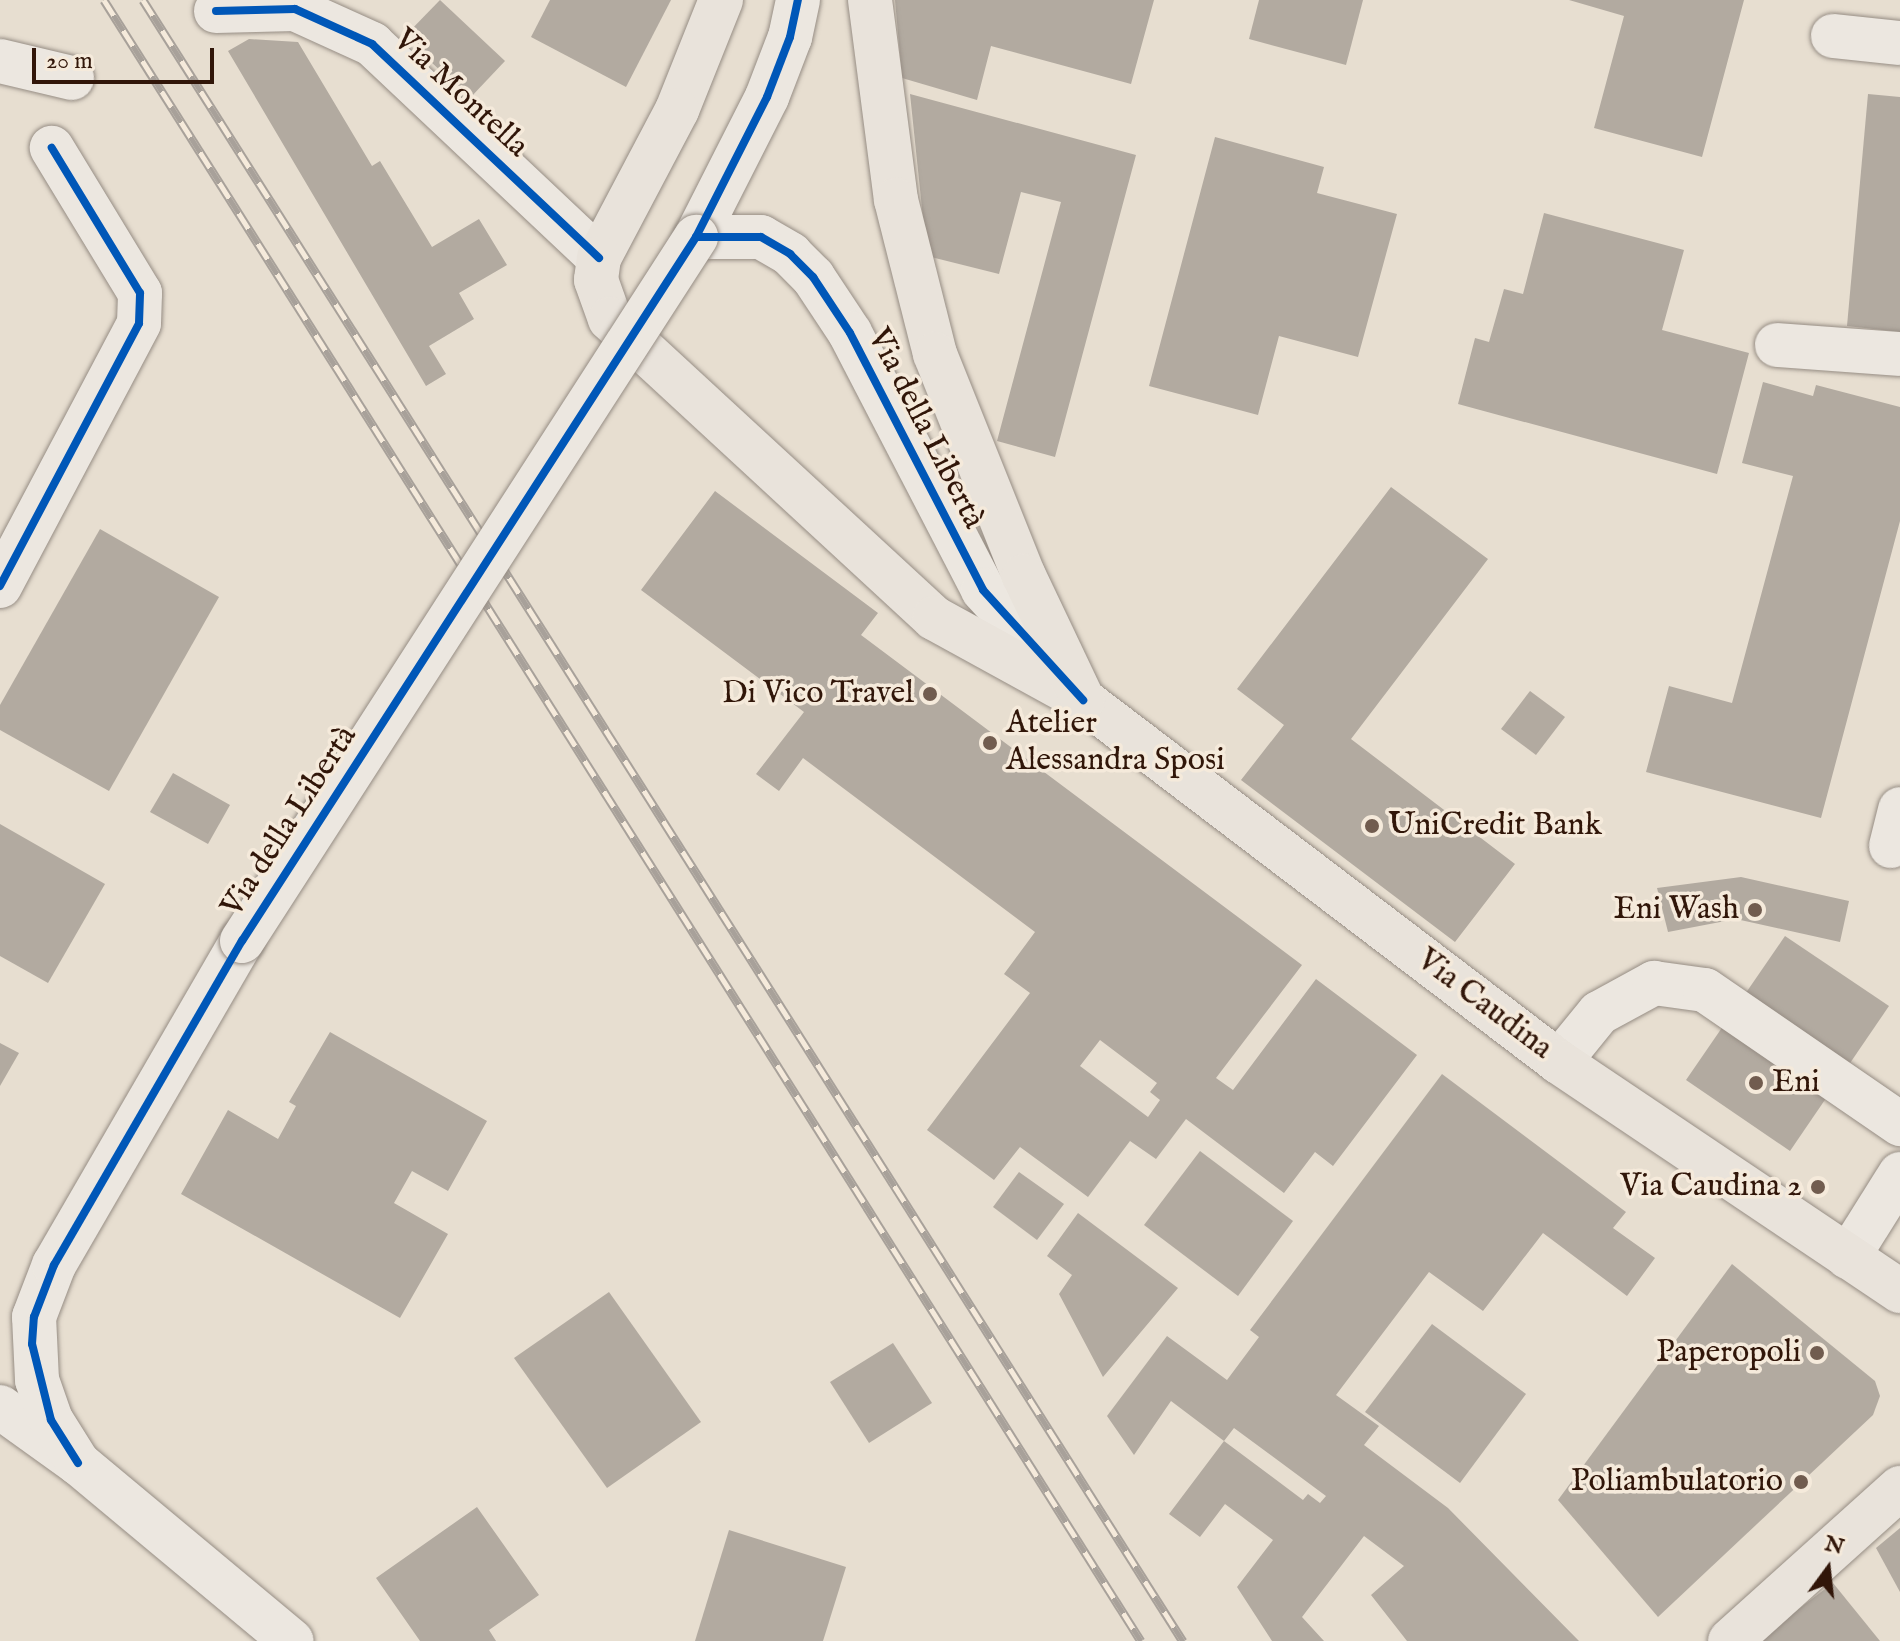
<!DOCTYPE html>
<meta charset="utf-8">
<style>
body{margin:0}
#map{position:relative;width:1900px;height:1641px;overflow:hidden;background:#e7ded0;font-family:"IM FELL English",serif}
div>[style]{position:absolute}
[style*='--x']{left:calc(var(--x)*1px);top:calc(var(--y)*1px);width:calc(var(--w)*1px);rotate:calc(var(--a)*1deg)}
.building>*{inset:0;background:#b2aaa0}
.roads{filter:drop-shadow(0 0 2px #968d84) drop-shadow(0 0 2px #968d84)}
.minor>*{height:44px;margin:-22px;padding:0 22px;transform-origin:22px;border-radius:22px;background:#ece7e0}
.major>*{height:44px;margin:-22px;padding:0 22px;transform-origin:22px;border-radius:22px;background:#e9e3db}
.rail>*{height:9px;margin-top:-4.5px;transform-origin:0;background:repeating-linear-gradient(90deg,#f5eadb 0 18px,#a8a19a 0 36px);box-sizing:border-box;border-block:2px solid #a8a19a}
.bridges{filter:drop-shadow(0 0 2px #968d84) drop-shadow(0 0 2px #968d84)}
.minor-bridge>*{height:44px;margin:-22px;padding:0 22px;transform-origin:22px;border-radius:22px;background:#ece7e0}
.cycleway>*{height:8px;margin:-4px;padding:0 4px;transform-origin:4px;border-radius:4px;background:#0057b8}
.dots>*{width:22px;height:22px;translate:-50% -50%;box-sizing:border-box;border:4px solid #f5eadb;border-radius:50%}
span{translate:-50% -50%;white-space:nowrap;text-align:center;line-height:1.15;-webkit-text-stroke:7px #f5eadb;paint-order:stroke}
.street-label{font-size:32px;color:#311609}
.poi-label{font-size:32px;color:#311609}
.right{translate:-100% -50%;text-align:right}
.left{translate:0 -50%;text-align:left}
.north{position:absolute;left:1788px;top:1529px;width:80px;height:80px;-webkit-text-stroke:6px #f5eadb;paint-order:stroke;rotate:15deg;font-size:22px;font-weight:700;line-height:32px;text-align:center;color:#311609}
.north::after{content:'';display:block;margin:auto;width:28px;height:36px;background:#311609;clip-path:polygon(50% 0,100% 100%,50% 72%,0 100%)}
.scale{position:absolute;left:32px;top:48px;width:182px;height:36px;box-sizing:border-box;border:4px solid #311609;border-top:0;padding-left:10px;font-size:24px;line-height:28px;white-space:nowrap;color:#311609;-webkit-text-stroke:6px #f5eadb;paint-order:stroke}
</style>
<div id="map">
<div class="building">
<div style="clip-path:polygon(440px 0,505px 61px,470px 98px,404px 37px)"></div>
<div style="clip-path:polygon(550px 0,671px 0,626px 87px,531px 37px)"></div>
<div style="clip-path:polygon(895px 0,1154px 0,1131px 84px,991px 46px,977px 100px,902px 78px)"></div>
<div style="clip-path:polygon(1259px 0,1363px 0,1346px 65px,1249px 39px)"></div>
<div style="clip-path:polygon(1569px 0,1744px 0,1702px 157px,1594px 128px,1624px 16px)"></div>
<div style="clip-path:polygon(249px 39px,298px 42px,372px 166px,380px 161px,432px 247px,479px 219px,507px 265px,459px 293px,474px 319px,429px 346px,446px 374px,426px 386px,228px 51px)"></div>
<div style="clip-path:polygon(910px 94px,1136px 155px,1055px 457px,997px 441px,1061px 202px,1021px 192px,999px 274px,927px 256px)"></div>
<div style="clip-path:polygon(1868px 94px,1900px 97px,1900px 332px,1847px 326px)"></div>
<div style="clip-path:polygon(1215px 137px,1324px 167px,1317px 193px,1397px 214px,1358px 357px,1279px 336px,1258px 415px,1149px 386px)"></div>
<div style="clip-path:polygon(1544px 213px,1684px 250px,1662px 330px,1749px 353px,1717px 474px,1458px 404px,1475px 338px,1489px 342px,1504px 289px,1523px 294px)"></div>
<div style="clip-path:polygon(1763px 382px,1813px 396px,1816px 385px,1900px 407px,1900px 521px,1821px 818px,1646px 772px,1669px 686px,1732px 703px,1793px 476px,1742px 463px)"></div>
<div style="clip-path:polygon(1391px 487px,1488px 559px,1351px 739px,1515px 864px,1455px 942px,1241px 780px,1284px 725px,1237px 689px)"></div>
<div style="clip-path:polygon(evenodd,715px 491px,878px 613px,861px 635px,1302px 965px,1216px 1078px,1233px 1090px,1316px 979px,1417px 1055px,1333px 1166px,1315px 1152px,1284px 1193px,1186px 1119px,1156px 1159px,1130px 1141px,1088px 1197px,1020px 1147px,994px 1180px,927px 1130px,1030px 993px,1004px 974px,1035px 932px,803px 758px,779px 791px,756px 774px,804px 712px,641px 590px,715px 491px,1100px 1040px,1157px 1083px,1150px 1092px,1160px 1100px,1148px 1117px,1080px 1066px,1100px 1040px)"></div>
<div style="clip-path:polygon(100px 529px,219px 597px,109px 791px,0 730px,0 705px)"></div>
<div style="clip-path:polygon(1530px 691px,1565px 717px,1536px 755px,1501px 729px)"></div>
<div style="clip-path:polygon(173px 773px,230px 805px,208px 844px,150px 812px)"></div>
<div style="clip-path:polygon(0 824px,105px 884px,48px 983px,0 956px)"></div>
<div style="clip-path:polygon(1741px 877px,1849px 901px,1840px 942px,1736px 919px,1668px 932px,1657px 888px)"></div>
<div style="clip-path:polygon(1785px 936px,1889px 1006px,1790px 1151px,1686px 1080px)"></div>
<div style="clip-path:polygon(330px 1032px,487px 1121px,448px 1191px,412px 1171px,394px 1203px,448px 1234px,400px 1318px,181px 1194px,228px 1110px,278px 1139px,296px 1106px,289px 1102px)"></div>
<div style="clip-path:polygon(0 1043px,19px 1053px,0 1086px)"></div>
<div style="clip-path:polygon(1442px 1074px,1626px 1212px,1613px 1228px,1655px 1258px,1627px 1296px,1543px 1233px,1483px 1311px,1429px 1272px,1336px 1395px,1379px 1426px,1364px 1445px,1448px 1508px,1579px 1641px,1407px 1641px,1371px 1595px,1404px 1566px,1364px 1536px,1302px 1617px,1324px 1641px,1272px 1641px,1237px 1587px,1273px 1540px,1225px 1504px,1200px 1537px,1169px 1514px,1224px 1441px,1303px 1500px,1308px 1494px,1320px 1503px,1326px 1496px,1234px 1428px,1224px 1441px,1171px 1401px,1134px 1455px,1107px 1416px,1167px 1336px,1227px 1380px,1259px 1337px,1250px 1330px)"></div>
<div style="clip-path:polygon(1200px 1151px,1293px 1221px,1238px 1296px,1144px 1225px)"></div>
<div style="clip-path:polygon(1019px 1172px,1064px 1204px,1037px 1240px,993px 1207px)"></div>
<div style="clip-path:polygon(1078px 1213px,1178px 1288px,1103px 1377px,1059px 1294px,1072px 1275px,1047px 1256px)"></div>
<div style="clip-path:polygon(1732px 1264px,1875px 1381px,1880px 1396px,1873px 1415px,1658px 1617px,1558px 1500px)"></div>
<div style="clip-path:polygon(609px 1292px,701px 1422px,607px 1488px,514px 1358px)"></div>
<div style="clip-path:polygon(1432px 1324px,1526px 1394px,1460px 1483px,1365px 1412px)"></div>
<div style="clip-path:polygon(893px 1343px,932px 1403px,869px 1443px,830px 1382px)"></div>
<div style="clip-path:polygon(477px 1507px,539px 1595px,489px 1630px,496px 1641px,420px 1641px,376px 1578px)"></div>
<div style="clip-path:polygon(1900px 1528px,1900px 1592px,1876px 1548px)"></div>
<div style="clip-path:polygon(729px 1530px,846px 1567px,823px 1641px,695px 1641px)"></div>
<div style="clip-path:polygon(1833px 1583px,1880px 1641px,1756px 1641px)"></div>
</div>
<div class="roads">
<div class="minor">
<div style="--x:798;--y:0;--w:38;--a:102"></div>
<div style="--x:790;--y:37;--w:64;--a:111"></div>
<div style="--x:767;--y:97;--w:157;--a:116.9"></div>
<div style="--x:696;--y:237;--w:65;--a:0"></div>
<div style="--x:761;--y:237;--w:34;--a:30"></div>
<div style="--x:790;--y:254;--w:33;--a:45"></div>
<div style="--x:813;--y:277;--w:67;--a:56.5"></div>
<div style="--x:850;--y:333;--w:289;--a:62.6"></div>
<div style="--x:983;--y:590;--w:131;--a:47.8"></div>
<div style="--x:216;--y:11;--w:79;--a:-1.5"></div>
<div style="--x:295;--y:9;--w:85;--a:24.4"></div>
<div style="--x:372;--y:44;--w:312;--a:43.3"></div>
<div style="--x:1833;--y:36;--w:67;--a:6"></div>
<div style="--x:0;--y:61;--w:74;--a:13.3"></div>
<div style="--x:1777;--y:345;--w:123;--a:4.2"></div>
<div style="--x:0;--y:586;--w:297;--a:-62.1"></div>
<div style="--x:139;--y:323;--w:30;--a:-88"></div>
<div style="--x:140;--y:293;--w:170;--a:-121.3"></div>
<div style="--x:1891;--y:846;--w:38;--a:-76"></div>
<div style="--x:1559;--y:1062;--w:63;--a:-50.8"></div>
<div style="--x:1599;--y:1013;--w:63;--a:-28.6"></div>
<div style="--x:1654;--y:983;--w:51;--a:7.8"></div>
<div style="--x:1705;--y:990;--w:237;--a:34.5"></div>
<div style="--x:1848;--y:1257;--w:98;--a:-57.9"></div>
<div style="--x:0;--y:1407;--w:96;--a:35.7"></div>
<div style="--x:78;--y:1463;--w:278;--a:39.8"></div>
<div style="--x:78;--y:1463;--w:51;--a:-122.1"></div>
<div style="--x:51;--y:1420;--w:42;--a:-109.3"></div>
<div style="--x:37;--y:1380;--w:63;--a:-92.7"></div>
<div style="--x:34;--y:1317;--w:56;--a:-69"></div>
<div style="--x:54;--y:1265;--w:375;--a:-59.9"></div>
</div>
<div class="major">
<div style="--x:721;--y:0;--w:118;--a:111.8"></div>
<div style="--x:677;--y:110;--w:167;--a:117.8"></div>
<div style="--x:599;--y:258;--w:22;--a:98"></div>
<div style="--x:596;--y:280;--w:41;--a:70.3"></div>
<div style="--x:610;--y:319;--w:441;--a:42.7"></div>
<div style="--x:934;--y:618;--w:170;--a:28.8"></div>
<div style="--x:1083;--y:700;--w:598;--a:37.25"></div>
<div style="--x:1559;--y:1062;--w:411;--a:33.9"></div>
<div style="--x:870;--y:0;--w:202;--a:82.6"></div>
<div style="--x:896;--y:200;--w:159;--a:75.8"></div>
<div style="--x:935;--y:354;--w:239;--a:68.2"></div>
<div style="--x:1024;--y:576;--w:137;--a:64.6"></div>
<div style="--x:1730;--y:1641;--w:229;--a:-42"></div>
</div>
</div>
<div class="rail">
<div style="--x:104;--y:0;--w:1941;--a:57.71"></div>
<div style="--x:143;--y:0;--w:1943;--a:57.64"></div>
</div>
<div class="bridges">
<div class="minor-bridge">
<div style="--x:242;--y:941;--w:838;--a:-57.18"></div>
</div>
</div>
<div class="cycleway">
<div style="--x:216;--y:11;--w:79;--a:-1.5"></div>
<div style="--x:295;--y:9;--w:85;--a:24.4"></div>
<div style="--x:372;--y:44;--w:312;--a:43.3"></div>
<div style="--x:696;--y:237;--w:65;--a:0"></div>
<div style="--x:761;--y:237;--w:34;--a:30"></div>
<div style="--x:790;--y:254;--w:33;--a:45"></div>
<div style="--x:813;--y:277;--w:67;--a:56.5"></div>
<div style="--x:850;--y:333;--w:289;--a:62.6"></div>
<div style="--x:983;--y:590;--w:149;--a:47.7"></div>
<div style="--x:0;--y:586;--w:297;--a:-62.1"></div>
<div style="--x:139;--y:323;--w:30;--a:-88"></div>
<div style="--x:140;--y:293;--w:170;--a:-121.3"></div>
<div style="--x:78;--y:1463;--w:51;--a:-122.1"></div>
<div style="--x:51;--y:1420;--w:78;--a:-104"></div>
<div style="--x:32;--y:1344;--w:27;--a:-86"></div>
<div style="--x:34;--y:1317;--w:56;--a:-69"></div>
<div style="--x:54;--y:1265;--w:375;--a:-59.9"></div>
<div style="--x:242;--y:941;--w:838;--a:-57.18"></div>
<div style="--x:696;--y:237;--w:157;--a:-63.1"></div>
<div style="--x:767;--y:97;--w:64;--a:-69"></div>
<div style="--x:790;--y:37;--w:38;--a:-78"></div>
</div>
<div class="dots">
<div style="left:930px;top:694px;background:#715c4f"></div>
<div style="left:990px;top:743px;background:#715c4f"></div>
<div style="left:1372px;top:826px;background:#715c4f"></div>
<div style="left:1755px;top:910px;background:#715c4f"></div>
<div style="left:1756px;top:1083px;background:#715c4f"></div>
<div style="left:1818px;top:1187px;background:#715c4f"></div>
<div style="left:1817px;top:1353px;background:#715c4f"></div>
<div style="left:1801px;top:1482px;background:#715c4f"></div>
</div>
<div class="street-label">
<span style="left:460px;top:94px;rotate:43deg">Via Montella</span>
<span style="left:925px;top:429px;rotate:63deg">Via della Libertà</span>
<span style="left:290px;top:822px;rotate:-57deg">Via della Libertà</span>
<span style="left:1484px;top:1005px;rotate:37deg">Via Caudina</span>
</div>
<div class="poi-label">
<span class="right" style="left:914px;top:694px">Di Vico Travel</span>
<span class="left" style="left:1006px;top:743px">Atelier<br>Alessandra Sposi</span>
<span class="left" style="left:1388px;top:826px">UniCredit Bank</span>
<span class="right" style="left:1739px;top:910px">Eni Wash</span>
<span class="left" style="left:1772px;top:1083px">Eni</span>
<span class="right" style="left:1802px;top:1187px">Via Caudina 2</span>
<span class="right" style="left:1801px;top:1353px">Paperopoli</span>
<span class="right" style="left:1783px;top:1482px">Poliambulatorio</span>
</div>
<div class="north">N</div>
<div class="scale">20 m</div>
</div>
